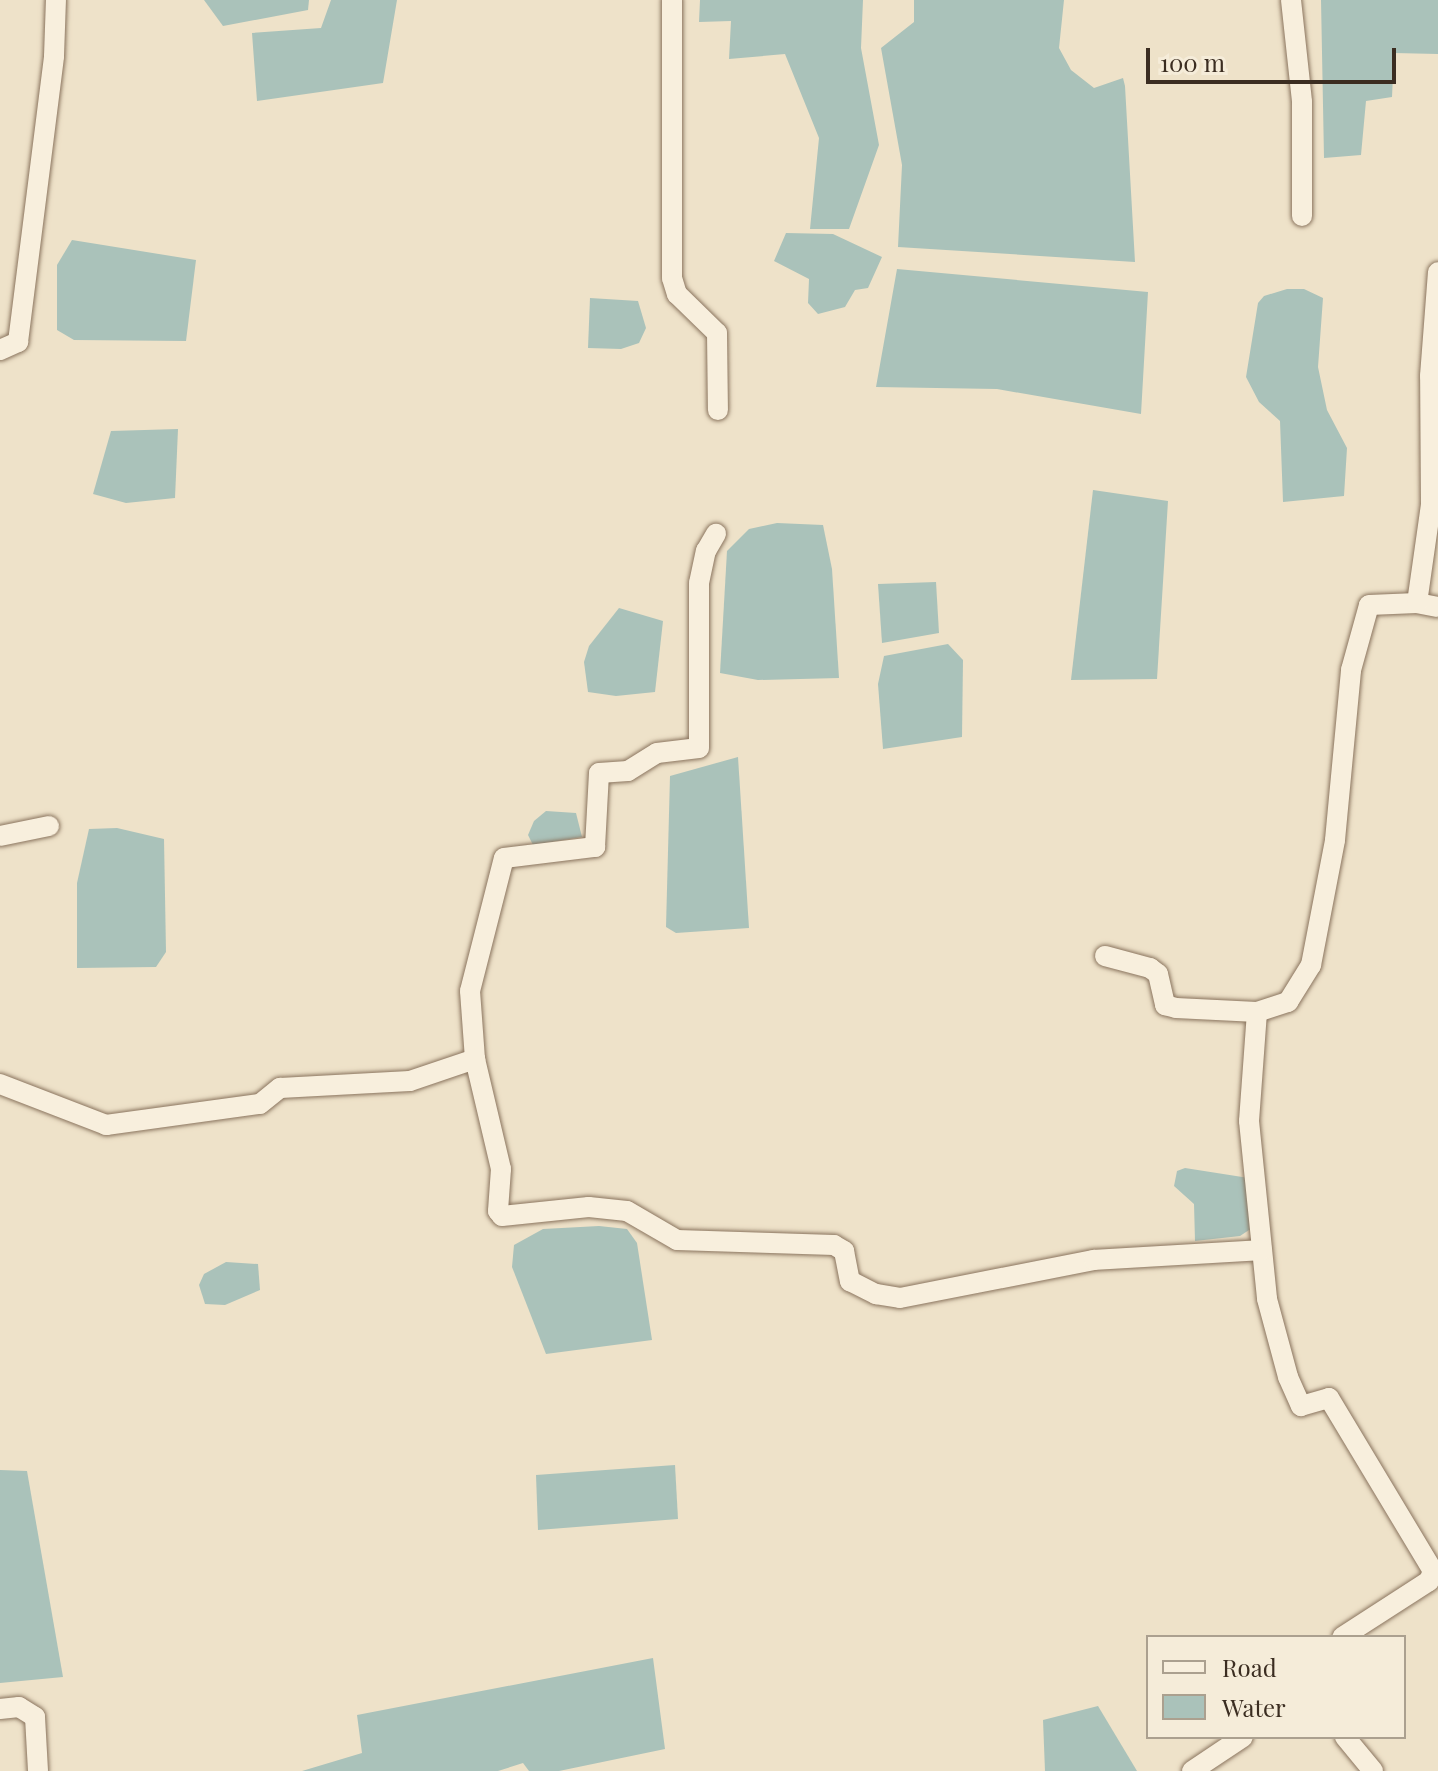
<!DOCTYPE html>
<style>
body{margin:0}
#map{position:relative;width:1438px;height:1771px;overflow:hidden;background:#eee2c9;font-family:"Playfair Display",serif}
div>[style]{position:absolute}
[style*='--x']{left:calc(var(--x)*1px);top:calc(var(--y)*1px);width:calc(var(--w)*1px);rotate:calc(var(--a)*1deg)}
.water>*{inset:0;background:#aac2ba}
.roads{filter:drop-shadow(0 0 2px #8a745e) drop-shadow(0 0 2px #8a745e)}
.street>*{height:20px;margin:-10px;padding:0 10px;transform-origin:10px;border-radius:10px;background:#f8efdd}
span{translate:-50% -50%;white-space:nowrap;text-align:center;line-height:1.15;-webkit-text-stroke:6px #f5ecd9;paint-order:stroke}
.legend{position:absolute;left:1146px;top:1635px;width:260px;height:104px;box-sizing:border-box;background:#f5ecd9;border:2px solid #aba08f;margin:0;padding:10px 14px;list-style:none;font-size:24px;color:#3b2d21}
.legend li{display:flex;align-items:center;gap:16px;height:40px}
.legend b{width:40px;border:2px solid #aba08f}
.scale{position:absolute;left:1146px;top:48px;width:250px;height:36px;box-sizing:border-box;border:4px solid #3b2d21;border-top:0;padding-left:10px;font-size:24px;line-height:28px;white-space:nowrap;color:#3b2d21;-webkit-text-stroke:6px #f5ecd9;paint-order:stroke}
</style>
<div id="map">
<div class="water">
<div style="clip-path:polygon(204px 0,309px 0,308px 10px,223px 26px)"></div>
<div style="clip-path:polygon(331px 0,397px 0,383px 83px,257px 101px,252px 33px,321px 28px)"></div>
<div style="clip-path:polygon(700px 0,863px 0,861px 48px,879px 145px,849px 229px,810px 229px,819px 138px,785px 54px,729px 59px,731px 21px,699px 22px)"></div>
<div style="clip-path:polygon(914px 0,1064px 0,1059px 48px,1071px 70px,1094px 88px,1123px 78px,1125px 86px,1135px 262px,898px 247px,902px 165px,881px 48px,914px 22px)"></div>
<div style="clip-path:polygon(1321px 0,1438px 0,1438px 54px,1394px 53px,1392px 97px,1366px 101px,1361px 155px,1324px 158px)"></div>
<div style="clip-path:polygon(786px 233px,833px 234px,882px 257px,868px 288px,855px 290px,845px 307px,818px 314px,808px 303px,809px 279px,774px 261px)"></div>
<div style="clip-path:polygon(72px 240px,196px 260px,186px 341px,74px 340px,57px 330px,57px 265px)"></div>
<div style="clip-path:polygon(897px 269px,1148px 292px,1141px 414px,997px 389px,876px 387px)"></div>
<div style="clip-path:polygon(1287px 289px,1304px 289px,1323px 298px,1318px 367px,1327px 410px,1347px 448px,1344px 496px,1283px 502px,1280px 421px,1259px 402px,1246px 377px,1258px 303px,1264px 296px)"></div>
<div style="clip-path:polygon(590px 298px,638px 301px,646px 328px,639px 343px,621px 349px,588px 348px)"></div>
<div style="clip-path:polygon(178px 429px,175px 498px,126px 503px,93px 494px,111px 431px)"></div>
<div style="clip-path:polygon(1093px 490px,1168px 501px,1157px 679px,1071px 680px)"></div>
<div style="clip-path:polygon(777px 523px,823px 525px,832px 569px,839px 678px,758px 680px,720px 673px,727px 551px,749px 529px)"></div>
<div style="clip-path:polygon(936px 582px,939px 633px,882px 643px,878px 584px)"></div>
<div style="clip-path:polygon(619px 608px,663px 621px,655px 692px,616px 696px,588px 692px,584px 662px,589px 646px)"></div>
<div style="clip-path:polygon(948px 644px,963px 660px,962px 737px,883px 749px,878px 684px,884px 656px)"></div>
<div style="clip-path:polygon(738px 757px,749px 928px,676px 933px,666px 927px,670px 776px)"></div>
<div style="clip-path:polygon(546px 811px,576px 813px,582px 837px,533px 845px,528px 835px,534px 821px)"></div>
<div style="clip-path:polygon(117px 828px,164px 839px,166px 952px,156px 967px,77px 968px,77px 883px,89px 829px)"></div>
<div style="clip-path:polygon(1185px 1168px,1255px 1179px,1255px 1226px,1240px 1236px,1195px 1241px,1194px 1204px,1174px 1186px,1177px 1171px)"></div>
<div style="clip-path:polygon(599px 1226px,627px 1229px,637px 1243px,652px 1340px,546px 1354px,512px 1267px,514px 1245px,543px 1229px)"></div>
<div style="clip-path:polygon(226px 1262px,258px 1264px,260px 1290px,225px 1305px,205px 1304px,199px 1285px,204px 1274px)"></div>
<div style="clip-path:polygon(675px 1465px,678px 1519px,538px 1530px,536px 1475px)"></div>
<div style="clip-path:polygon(0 1470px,27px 1471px,63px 1677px,0 1683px)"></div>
<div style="clip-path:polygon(653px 1658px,665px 1749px,559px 1771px,529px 1771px,523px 1763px,498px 1771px,302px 1771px,362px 1753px,357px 1715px)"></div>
<div style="clip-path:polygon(1098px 1706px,1137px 1771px,1045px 1771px,1043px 1720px)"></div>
</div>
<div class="roads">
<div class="street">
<div style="--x:672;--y:0;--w:278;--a:90"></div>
<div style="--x:672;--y:278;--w:17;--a:73"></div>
<div style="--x:677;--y:294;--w:56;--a:44.3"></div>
<div style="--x:717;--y:333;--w:77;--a:89.3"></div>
<div style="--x:1291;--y:0;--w:103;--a:83.8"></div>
<div style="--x:1302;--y:102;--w:114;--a:90"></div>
<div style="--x:0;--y:350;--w:20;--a:-24"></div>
<div style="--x:18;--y:342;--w:288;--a:-82.8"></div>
<div style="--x:54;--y:56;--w:56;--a:-88"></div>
<div style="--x:1417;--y:603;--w:21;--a:11"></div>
<div style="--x:0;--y:836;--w:50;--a:-11.5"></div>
<div style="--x:1105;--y:956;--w:47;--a:14.9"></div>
<div style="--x:1150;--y:968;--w:10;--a:37"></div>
<div style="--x:1158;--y:974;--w:32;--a:77"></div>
<div style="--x:1165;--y:1005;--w:11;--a:15"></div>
<div style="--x:1176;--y:1008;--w:81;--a:2.8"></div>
<div style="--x:1257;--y:1012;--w:33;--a:-18"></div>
<div style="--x:1288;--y:1002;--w:44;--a:-58.1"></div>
<div style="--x:1311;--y:965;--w:127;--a:-79.1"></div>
<div style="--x:1335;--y:840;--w:171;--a:-84.6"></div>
<div style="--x:1351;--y:670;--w:67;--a:-74.5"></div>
<div style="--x:1369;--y:605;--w:48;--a:-2.4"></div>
<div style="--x:1417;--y:603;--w:99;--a:-81.9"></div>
<div style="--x:1431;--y:505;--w:129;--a:-90.4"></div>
<div style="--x:1430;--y:376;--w:104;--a:-85.6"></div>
<div style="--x:1257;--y:1012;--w:109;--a:94.2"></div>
<div style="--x:1249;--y:1121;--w:179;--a:84.2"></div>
<div style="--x:1267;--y:1299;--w:81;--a:74.9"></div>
<div style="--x:1288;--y:1377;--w:32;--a:66"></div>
<div style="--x:1301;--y:1406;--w:29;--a:-16"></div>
<div style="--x:1329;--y:1398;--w:202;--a:59"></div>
<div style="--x:1433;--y:1571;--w:11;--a:112"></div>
<div style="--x:1429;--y:1581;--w:103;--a:147.2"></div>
<div style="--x:475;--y:1059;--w:68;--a:-94.2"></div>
<div style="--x:470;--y:991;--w:137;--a:-75.7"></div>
<div style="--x:504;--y:858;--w:92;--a:-6.9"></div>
<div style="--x:595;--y:847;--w:74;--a:-86.9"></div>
<div style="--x:599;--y:773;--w:29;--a:-4"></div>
<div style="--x:628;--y:771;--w:34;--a:-32"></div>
<div style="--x:657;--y:753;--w:42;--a:-6.8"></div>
<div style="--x:699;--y:748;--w:165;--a:-90"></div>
<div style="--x:699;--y:583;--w:33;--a:-78"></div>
<div style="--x:706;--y:551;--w:20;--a:-60"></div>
<div style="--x:0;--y:1084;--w:114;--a:21.1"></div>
<div style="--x:106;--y:1125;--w:155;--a:-7.8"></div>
<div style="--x:260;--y:1104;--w:26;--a:-39"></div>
<div style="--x:280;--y:1088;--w:130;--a:-3.1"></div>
<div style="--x:410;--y:1081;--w:69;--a:-18.7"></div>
<div style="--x:475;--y:1059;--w:113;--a:76.7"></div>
<div style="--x:501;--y:1169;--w:42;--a:94.1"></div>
<div style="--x:498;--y:1211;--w:6;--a:51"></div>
<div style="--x:502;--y:1216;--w:87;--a:-5.9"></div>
<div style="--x:589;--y:1207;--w:38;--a:6"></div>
<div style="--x:627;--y:1211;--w:58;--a:30.1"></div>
<div style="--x:677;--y:1240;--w:157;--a:1.8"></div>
<div style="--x:834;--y:1245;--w:12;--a:31"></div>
<div style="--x:844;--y:1251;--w:31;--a:79"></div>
<div style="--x:850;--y:1281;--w:29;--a:27"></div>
<div style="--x:876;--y:1294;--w:24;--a:9"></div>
<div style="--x:900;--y:1298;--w:198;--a:-11.1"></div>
<div style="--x:1094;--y:1260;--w:168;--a:-3.4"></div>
<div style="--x:0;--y:1709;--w:19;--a:-6"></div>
<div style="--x:19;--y:1707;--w:19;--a:32"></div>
<div style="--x:35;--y:1717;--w:54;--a:86.8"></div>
<div style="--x:1345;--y:1737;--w:44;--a:50.5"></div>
<div style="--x:1192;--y:1771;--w:61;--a:-33.7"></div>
</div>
</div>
<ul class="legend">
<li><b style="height:10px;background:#f8efdd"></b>Road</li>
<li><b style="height:22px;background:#aac2ba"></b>Water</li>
</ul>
<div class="scale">100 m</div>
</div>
